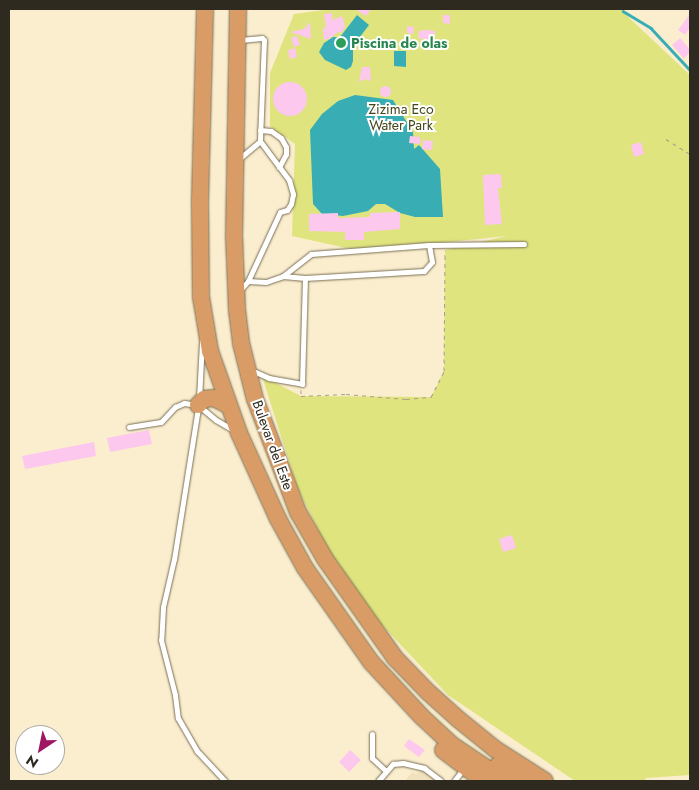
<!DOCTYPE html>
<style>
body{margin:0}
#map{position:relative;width:699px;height:790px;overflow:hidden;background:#fbeecf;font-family:Jost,sans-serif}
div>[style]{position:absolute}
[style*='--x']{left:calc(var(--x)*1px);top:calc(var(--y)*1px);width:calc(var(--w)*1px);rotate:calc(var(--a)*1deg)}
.built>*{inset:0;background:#f1e1bc}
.green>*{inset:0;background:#dfe47f}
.water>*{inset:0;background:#38aeb4}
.stream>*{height:2.5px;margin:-1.25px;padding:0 1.25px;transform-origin:1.25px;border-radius:1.25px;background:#38aeb4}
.building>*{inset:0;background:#fdc8ed}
.round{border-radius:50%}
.path>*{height:1px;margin-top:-0.5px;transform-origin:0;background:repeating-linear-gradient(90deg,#a89e87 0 4px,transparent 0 8px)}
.roads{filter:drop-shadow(0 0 1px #7a6f54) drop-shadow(0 0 1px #7a6f54)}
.service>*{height:5px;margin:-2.5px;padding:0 2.5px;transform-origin:2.5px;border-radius:2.5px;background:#fff}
.trunk>*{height:16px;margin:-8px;padding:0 8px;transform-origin:8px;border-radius:8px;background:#da9c66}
.dots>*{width:14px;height:14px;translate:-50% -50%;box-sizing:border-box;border:2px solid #fff;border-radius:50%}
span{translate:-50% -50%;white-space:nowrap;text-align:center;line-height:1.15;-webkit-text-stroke:4px #fff;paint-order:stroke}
.leisure-label{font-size:14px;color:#27864d;font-weight:700}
.left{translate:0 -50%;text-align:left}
.park-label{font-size:14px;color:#43451a}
.street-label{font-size:14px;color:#2f2a1f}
.frame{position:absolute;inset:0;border:10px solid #2f2a1f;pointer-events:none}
.north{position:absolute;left:15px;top:725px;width:50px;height:50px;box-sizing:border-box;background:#fff;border:1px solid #acaaa5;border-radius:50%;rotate:214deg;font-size:14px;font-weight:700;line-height:20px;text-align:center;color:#2f2a1f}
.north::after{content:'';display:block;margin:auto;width:18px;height:22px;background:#9f1663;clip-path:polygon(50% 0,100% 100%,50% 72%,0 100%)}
</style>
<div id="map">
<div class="built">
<div style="clip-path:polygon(423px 769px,443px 781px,405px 781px,412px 772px,416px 774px)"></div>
</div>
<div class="green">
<div style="clip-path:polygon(331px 9px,625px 9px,623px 12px,690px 75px,690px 775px,646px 778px,645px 781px,575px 781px,448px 695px,347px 588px,297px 487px,262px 376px,301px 396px,431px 397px,444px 371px,445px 250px,507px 236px,360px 251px,292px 236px,295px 144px,270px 126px,270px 73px,294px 14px)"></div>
</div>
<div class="water">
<div style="clip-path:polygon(357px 15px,369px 25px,353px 46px,353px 61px,351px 67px,346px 70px,325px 60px,319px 52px,324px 43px,333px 37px,340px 37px)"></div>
<div style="clip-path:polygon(394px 51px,406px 51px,406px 67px,394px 66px)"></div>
<div style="clip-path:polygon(355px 95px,393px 100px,413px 132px,414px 149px,419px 145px,440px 169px,443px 217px,415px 217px,400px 213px,385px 204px,376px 204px,368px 211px,343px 216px,322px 214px,313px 204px,310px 130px,322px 114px,338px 101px)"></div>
</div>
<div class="stream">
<div style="--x:623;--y:11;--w:33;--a:31"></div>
<div style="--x:651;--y:28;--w:57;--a:47.1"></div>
</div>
<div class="building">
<div style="clip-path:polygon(355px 9px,371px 9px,366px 16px)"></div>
<div style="clip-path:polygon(332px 13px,333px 20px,342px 16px,345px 27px,341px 33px,338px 32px,329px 39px,324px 40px,323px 29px,326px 26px,324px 14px)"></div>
<div style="clip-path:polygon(690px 14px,690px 28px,685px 35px,678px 30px)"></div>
<div style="clip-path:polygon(443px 15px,450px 15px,450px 24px,443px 23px)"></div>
<div style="clip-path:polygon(310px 22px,311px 39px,290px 32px,304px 29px)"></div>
<div style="clip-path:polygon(407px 26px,414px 27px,413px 34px,407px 33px)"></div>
<div style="clip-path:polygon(428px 30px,435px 31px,434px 41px,418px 38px,419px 31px)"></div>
<div style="clip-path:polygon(297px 36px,300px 45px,294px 47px,291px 38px)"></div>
<div style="clip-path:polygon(680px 38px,690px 49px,690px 52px,684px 59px,672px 45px)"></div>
<div style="clip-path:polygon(295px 48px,297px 57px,290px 59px,288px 50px)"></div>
<div style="clip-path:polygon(362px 67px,370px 67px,371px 81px,365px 79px,359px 82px)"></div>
<div class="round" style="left:273px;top:82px;width:34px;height:34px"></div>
<div class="round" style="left:379.5px;top:85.5px;width:11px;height:11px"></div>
<div style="clip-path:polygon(410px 136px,420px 137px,420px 144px,409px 143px)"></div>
<div style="clip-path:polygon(423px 140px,433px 141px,432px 150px,422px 149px)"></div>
<div style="clip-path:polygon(641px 142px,644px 154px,634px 157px,631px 145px)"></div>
<div style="clip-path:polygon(501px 174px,502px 188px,498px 188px,502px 224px,485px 225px,483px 175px)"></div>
<div style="clip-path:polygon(400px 212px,400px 229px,364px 232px,364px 240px,345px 240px,345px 232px,309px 231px,309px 214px,338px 213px,338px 218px,370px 217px,370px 213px)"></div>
<div style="clip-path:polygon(149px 430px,152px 444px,110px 452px,107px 438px)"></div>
<div style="clip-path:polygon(94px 442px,96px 456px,25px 469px,22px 456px)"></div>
<div style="clip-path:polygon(512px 535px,516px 548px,503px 552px,499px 539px)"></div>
<div style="clip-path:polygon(409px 739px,425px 750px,419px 757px,404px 746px)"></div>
<div style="clip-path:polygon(350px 750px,361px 760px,349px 772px,339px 762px)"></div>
</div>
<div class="path">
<div style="--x:666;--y:139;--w:28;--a:32"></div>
<div style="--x:301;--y:390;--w:6;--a:90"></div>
<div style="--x:301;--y:396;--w:45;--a:-2.5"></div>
<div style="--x:346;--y:394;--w:60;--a:4.8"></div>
<div style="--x:406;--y:399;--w:25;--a:-5"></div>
<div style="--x:431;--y:397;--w:29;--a:-63"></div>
<div style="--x:444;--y:371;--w:120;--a:-89.5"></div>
</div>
<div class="roads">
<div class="service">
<div style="--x:240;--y:40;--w:22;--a:-5"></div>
<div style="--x:262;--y:38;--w:3;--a:45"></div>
<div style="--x:264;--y:40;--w:101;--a:92.3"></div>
<div style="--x:260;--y:141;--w:49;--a:53.4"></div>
<div style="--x:289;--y:180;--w:15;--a:74"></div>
<div style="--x:293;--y:194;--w:10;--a:101"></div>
<div style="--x:291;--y:204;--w:7;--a:124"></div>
<div style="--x:287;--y:210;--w:7;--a:164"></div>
<div style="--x:280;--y:212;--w:76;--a:114.9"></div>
<div style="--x:260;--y:130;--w:11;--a:5"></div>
<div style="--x:271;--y:131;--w:12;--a:35"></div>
<div style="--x:281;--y:138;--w:10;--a:61"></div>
<div style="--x:286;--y:147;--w:7;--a:90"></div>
<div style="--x:286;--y:154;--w:15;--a:118"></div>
<div style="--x:240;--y:158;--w:26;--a:-40"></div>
<div style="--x:283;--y:276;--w:22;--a:5"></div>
<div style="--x:305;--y:278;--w:119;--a:-3.4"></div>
<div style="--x:424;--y:271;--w:12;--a:-48"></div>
<div style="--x:432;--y:262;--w:17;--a:-100"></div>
<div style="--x:240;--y:290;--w:12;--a:-48"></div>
<div style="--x:248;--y:281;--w:18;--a:3"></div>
<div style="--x:266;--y:282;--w:18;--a:-19"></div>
<div style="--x:283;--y:276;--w:36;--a:-38"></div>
<div style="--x:311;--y:254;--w:118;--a:-4.4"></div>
<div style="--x:429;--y:245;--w:95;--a:-0.6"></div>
<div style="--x:251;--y:370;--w:20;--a:24"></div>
<div style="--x:269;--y:378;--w:34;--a:10"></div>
<div style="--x:302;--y:384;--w:106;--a:-88.4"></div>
<div style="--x:199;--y:399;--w:58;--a:-87"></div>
<div style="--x:198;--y:408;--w:153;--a:99"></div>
<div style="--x:174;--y:559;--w:49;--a:102.9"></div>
<div style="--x:163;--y:607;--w:33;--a:93"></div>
<div style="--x:161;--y:640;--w:57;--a:75.7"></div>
<div style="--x:175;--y:695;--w:23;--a:83"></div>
<div style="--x:178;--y:718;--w:38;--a:60"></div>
<div style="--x:197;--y:751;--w:41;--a:47"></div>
<div style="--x:129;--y:427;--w:32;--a:-9"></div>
<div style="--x:161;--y:422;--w:21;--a:-47"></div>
<div style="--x:175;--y:407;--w:10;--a:-24"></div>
<div style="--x:184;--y:403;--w:14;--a:8"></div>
<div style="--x:198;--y:405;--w:23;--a:40"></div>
<div style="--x:216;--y:420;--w:20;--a:30"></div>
<div style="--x:372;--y:734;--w:24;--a:90"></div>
<div style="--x:372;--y:758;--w:18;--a:43"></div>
<div style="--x:378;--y:781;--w:23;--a:-49"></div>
<div style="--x:393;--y:764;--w:10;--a:-6"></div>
<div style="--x:403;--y:763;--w:22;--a:13"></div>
<div style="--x:424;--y:768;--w:21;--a:37"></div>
<div style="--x:454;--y:781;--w:16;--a:-52"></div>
</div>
<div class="trunk">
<div style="--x:205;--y:9;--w:195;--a:91.5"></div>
<div style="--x:200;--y:204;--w:93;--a:89.4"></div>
<div style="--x:201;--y:297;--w:55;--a:80.5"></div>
<div style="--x:210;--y:351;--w:87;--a:70.5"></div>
<div style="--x:239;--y:433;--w:94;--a:65.6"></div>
<div style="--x:278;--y:519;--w:56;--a:61.1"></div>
<div style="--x:305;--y:568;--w:115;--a:54.9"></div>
<div style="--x:371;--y:662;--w:74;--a:47.2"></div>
<div style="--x:421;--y:716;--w:42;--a:43.1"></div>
<div style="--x:452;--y:745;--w:65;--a:33.7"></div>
<div style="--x:238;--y:9;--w:226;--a:91"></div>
<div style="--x:234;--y:235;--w:75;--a:87.7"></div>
<div style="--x:237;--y:310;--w:33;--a:83"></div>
<div style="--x:241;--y:343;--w:58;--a:76"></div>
<div style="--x:255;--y:399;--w:121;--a:69.2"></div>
<div style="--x:298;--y:512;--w:54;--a:60.1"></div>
<div style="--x:325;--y:559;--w:121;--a:54.7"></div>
<div style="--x:395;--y:658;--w:47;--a:45.9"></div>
<div style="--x:428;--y:692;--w:40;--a:42"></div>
<div style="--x:458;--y:719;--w:48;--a:39"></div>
<div style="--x:495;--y:749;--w:59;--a:32.6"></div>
<div style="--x:198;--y:405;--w:8;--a:-45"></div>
<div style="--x:204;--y:399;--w:10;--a:-6"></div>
<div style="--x:214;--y:398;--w:16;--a:27"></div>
<div style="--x:443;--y:750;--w:51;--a:37.1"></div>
<div style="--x:498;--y:765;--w:30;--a:33"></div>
</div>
</div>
<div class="dots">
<div style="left:341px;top:43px;background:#2e9e5b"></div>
</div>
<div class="leisure-label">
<span class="left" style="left:351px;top:43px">Piscina de olas</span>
</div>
<div class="park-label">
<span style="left:401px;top:117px">Zizima Eco<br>Water Park</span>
</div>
<div class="street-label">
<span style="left:273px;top:445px;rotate:70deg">Bulevar del Este</span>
</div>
<div class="frame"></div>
<div class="north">N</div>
</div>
